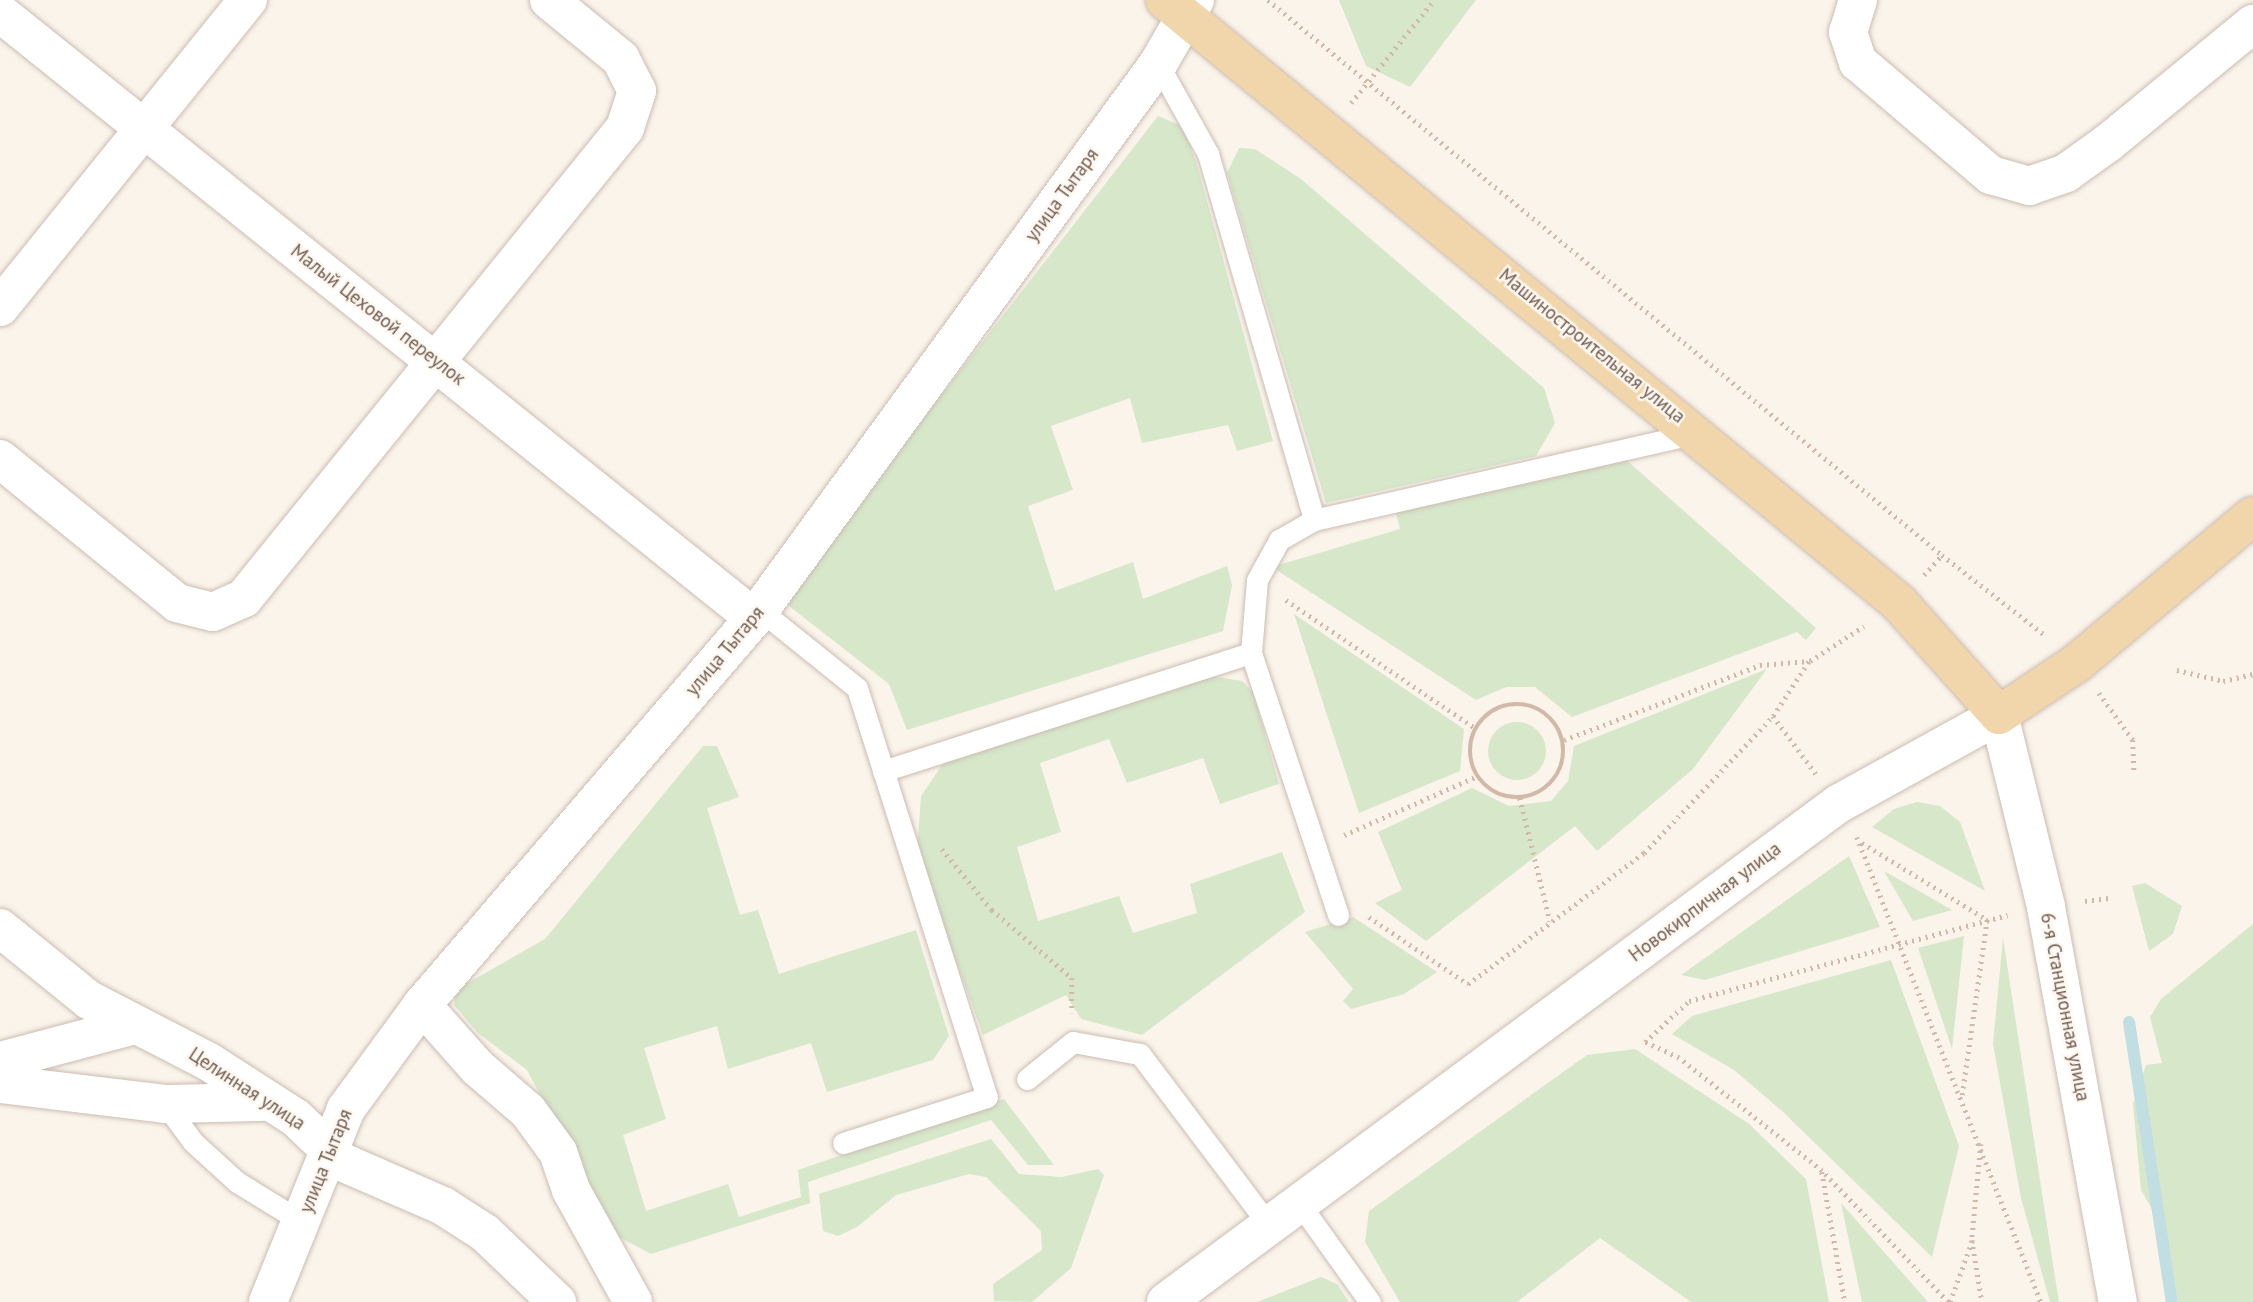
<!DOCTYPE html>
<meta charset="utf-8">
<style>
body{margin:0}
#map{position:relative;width:2253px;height:1302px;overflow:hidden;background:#faf4eb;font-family:"PT Sans",sans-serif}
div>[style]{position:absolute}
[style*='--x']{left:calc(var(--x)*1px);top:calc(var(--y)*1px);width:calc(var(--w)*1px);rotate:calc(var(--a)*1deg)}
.green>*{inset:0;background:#d6e7ca}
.round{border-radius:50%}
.stream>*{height:12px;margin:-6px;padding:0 6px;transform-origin:6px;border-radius:6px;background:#c1dee2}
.path>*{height:4.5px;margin-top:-2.25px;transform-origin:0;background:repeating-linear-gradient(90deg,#d2b8a8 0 2px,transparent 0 7px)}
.path>.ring{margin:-2.25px;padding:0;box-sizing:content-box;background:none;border:4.5px solid #d2b8a8;border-radius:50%}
.roads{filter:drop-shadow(0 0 2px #ccbcb1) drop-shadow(0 0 2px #ccbcb1)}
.lane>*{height:21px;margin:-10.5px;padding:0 10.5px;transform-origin:10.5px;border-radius:10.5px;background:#fff}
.street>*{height:38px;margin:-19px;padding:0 19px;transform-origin:19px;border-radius:19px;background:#fff}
.secondary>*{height:38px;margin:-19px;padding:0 19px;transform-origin:19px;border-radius:19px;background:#fff}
.primary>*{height:38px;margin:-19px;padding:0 19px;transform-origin:19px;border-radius:19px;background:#f1d5ab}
span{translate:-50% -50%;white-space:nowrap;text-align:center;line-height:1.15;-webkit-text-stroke:5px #fdf8f1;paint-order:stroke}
.street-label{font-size:19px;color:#735c50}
</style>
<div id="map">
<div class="green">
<div style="clip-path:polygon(1339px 0,1476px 0,1410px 87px,1366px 66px)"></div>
<div style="clip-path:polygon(1158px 116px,1182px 126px,1196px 161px,1273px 441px,1237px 451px,1228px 425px,1142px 443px,1130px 398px,1051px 426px,1073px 490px,1028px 506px,1055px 591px,1133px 562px,1143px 599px,1227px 566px,1232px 585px,1223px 631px,907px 730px,889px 684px,789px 606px,786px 595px)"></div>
<div style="clip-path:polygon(1239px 148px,1255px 149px,1301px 179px,1544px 388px,1555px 423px,1536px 456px,1326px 503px,1227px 173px)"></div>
<div style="clip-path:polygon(1623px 457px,1816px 628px,1806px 640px,1797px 632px,1572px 717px,1535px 687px,1506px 687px,1476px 700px,1272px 567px,1400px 529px,1395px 509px)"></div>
<div style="clip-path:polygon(1294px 614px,1464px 729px,1460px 771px,1359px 813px)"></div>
<div style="clip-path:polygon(1767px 669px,1693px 769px,1597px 851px,1575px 826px,1426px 941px,1375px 903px,1402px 890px,1378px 832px,1472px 788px,1509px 806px,1551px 801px,1568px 781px,1574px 746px)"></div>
<div style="clip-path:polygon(1211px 676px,1242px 681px,1253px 692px,1279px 784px,1220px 804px,1203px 758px,1127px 783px,1109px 739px,1040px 763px,1061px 832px,1017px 847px,1038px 921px,1119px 896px,1133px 933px,1197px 913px,1190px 884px,1282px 852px,1305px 912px,1142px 1035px,1081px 1019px,1066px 995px,983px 1035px,917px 853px,921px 796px,944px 762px)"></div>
<div class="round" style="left:1488px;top:722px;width:58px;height:58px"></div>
<div style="clip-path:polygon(703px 746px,717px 746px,739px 797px,707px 808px,740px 915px,758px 910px,779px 974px,916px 930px,949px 1036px,933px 1060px,827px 1092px,811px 1043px,728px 1069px,717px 1026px,644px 1048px,666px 1119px,623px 1135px,646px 1211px,728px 1184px,739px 1217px,801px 1197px,798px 1170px,1004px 1099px,1054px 1165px,1028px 1165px,991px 1120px,808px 1182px,810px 1203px,651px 1254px,615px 1235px,527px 1070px,478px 1033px,454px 1005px,457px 989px,545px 939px)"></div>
<div style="clip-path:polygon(1917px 802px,1940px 806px,1960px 822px,1985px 891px,1872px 827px,1894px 809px)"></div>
<div style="clip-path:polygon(1849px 856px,1880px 927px,1705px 980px,1681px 975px)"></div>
<div style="clip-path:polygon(1884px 871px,1952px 910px,1913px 921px)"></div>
<div style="clip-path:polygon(2145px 883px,2182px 906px,2173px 934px,2149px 951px,2132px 886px)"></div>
<div style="clip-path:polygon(1353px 917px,1437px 972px,1404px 994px,1351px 1009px,1343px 1001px,1353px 989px,1305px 932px)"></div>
<div style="clip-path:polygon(2253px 924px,2253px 1302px,2178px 1302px,2167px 1235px,2141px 1190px,2133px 1104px,2146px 1065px,2162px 1063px,2150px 1017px,2161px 999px)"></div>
<div style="clip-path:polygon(1964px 936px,1952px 1049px,1918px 948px)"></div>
<div style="clip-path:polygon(2003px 938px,2051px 1252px,2059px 1302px,2050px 1302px,2021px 1198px,1993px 1044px)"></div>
<div style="clip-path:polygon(1891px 960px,1959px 1146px,1932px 1257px,1781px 1110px,1734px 1070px,1672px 1034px,1692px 1016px)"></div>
<div style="clip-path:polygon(1635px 1049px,1749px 1124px,1806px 1179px,1829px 1302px,1691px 1302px,1600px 1238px,1517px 1302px,1400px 1302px,1365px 1242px,1369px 1211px,1587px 1055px)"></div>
<div style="clip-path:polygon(991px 1139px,1019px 1174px,1062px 1177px,1098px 1169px,1104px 1175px,1071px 1268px,1032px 1302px,994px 1301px,993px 1284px,1042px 1250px,1041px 1231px,986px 1177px,969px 1174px,896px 1195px,857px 1227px,838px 1236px,823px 1231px,819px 1194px)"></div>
<div style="clip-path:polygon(1841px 1203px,1928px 1302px,1862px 1302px)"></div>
<div style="clip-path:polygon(1321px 1277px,1337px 1284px,1349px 1302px,1257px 1302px)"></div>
</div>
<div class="stream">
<div style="--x:2129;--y:1022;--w:283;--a:81.3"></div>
</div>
<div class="path">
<div style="--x:1268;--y:0;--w:873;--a:39.47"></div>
<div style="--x:1351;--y:103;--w:132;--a:-51.1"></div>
<div style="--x:1924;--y:575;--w:27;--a:-48"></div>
<div style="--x:1942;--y:555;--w:132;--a:37.9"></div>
<div style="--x:1286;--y:600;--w:228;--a:34.1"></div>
<div style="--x:2177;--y:670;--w:47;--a:13.4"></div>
<div style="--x:2223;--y:681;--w:31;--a:-13"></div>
<div style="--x:2099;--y:693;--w:58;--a:54.1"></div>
<div style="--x:2133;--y:740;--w:34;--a:88"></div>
<div class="ring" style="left:1470px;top:704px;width:89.5px;height:89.5px"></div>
<div style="--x:1773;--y:716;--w:72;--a:53.4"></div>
<div style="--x:1564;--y:740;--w:210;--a:-20.9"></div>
<div style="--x:1760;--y:665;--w:50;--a:-4.6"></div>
<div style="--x:1810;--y:661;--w:64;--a:-32.9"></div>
<div style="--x:1520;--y:798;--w:127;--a:76.3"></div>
<div style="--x:1344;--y:835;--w:146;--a:-23.8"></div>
<div style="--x:1857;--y:837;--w:500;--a:68.41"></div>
<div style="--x:1862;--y:843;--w:145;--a:31.5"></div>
<div style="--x:942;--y:849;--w:79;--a:50.7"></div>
<div style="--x:992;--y:910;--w:105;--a:40.4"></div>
<div style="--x:1072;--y:978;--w:35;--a:90"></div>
<div style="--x:2085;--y:901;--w:24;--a:-7"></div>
<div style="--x:1369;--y:917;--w:120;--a:34.1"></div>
<div style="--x:1468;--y:984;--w:219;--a:-36.7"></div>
<div style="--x:1644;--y:853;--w:188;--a:-46.7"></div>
<div style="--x:1773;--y:716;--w:66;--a:-56.8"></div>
<div style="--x:1962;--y:1095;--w:178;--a:-81.9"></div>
<div style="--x:1981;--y:1144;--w:96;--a:95.4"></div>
<div style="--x:1972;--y:1240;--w:63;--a:80.8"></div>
<div style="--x:1822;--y:1172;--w:132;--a:80"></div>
<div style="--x:1948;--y:1302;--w:182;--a:-133.9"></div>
<div style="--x:1822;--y:1171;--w:182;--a:-141.7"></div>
<div style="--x:1679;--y:1058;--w:38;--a:-155"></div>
<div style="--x:1645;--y:1042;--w:60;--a:-43"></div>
<div style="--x:1689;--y:1001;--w:330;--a:-15.1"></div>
<div style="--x:1950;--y:1302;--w:65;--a:-70.2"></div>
</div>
<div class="roads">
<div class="lane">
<div style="--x:1158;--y:64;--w:103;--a:60.9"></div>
<div style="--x:1208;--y:154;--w:381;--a:73.8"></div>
<div style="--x:1314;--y:520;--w:392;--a:-12.8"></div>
<div style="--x:760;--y:610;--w:124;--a:38.8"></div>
<div style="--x:857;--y:688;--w:429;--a:72.4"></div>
<div style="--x:987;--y:1097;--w:151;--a:162.3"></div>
<div style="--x:1251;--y:653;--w:73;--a:-85.3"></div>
<div style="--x:1257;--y:580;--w:46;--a:-61.2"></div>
<div style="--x:1279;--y:540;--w:40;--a:-29.7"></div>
<div style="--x:883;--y:771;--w:386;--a:-17.8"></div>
<div style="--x:1251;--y:653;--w:276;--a:71.6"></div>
<div style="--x:1027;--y:1079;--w:59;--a:-38.8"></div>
<div style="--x:1073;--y:1042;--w:68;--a:10.2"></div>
<div style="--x:1140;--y:1054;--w:214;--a:53"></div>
<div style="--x:165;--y:1104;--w:47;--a:53.6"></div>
<div style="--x:193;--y:1142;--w:59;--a:42.3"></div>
<div style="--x:237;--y:1182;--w:76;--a:31.6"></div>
<div style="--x:1299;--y:1203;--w:122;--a:54.4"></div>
</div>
<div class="street">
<div style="--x:1858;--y:0;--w:34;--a:107"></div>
<div style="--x:1848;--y:32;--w:32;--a:72"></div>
<div style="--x:1858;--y:62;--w:175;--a:40.4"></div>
<div style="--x:1991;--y:175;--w:40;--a:16"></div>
<div style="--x:2029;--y:186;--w:39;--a:-19"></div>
<div style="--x:2066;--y:173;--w:52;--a:-35.5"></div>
<div style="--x:2108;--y:143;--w:188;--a:-39.4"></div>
<div style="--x:0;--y:13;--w:967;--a:38.74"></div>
<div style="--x:0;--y:307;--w:395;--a:-51.1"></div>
<div style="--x:0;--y:459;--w:228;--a:39.1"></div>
<div style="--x:177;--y:603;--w:37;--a:14"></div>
<div style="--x:213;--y:612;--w:34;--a:-24"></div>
<div style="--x:244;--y:598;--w:605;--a:-50.97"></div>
<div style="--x:625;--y:128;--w:39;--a:-72"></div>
<div style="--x:637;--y:91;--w:36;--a:-117"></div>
<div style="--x:621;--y:59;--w:93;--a:-140.7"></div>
<div style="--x:0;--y:928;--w:114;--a:39"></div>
<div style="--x:89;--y:1000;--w:135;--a:27.3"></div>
<div style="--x:209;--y:1062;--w:103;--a:32.8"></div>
<div style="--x:296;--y:1118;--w:64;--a:43.7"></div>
<div style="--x:342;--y:1162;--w:110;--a:23.5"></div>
<div style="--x:443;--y:1206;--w:50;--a:32.7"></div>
<div style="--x:485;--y:1233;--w:100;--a:43.8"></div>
<div style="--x:422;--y:1005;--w:84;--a:48.4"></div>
<div style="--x:478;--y:1068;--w:66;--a:40.7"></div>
<div style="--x:528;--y:1111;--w:51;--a:53.8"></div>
<div style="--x:558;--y:1152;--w:40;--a:71.1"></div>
<div style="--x:571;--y:1190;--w:128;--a:61"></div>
<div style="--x:0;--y:1061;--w:140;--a:-14.9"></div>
<div style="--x:0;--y:1084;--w:166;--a:6.9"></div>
<div style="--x:165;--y:1104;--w:97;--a:-1.2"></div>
<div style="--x:268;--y:1302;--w:208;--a:-68"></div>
<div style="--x:346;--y:1109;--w:129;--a:-53.8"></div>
<div style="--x:422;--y:1005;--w:510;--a:-49.37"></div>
<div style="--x:754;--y:618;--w:686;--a:-53.9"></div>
<div style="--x:1158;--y:64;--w:74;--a:-60"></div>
</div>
<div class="secondary">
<div style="--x:1166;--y:1302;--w:836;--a:-36.54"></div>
<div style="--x:1838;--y:804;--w:184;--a:-28.9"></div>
<div style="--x:1999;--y:715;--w:198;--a:76.2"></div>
<div style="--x:2046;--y:907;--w:402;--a:79.7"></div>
</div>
<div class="primary">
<div style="--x:1165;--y:0;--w:950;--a:39.4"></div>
<div style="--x:1899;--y:603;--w:150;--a:48.2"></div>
<div style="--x:1999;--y:715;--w:94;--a:-33.7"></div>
<div style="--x:2077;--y:663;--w:229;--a:-39.9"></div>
</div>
</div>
<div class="street-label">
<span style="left:1062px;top:195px;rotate:-54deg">улица Тытаря</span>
<span style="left:378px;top:315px;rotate:38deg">Малый Цеховой переулок</span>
<span style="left:1592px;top:346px;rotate:39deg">Машиностроительная улица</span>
<span style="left:725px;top:651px;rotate:-50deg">улица Тытаря</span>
<span style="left:1705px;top:902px;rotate:-37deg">Новокирпичная улица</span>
<span style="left:2065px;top:1007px;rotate:79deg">6-я Станционная улица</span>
<span style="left:247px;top:1089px;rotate:33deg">Целинная улица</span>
<span style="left:326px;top:1161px;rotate:-68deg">улица Тытаря</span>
</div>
</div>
